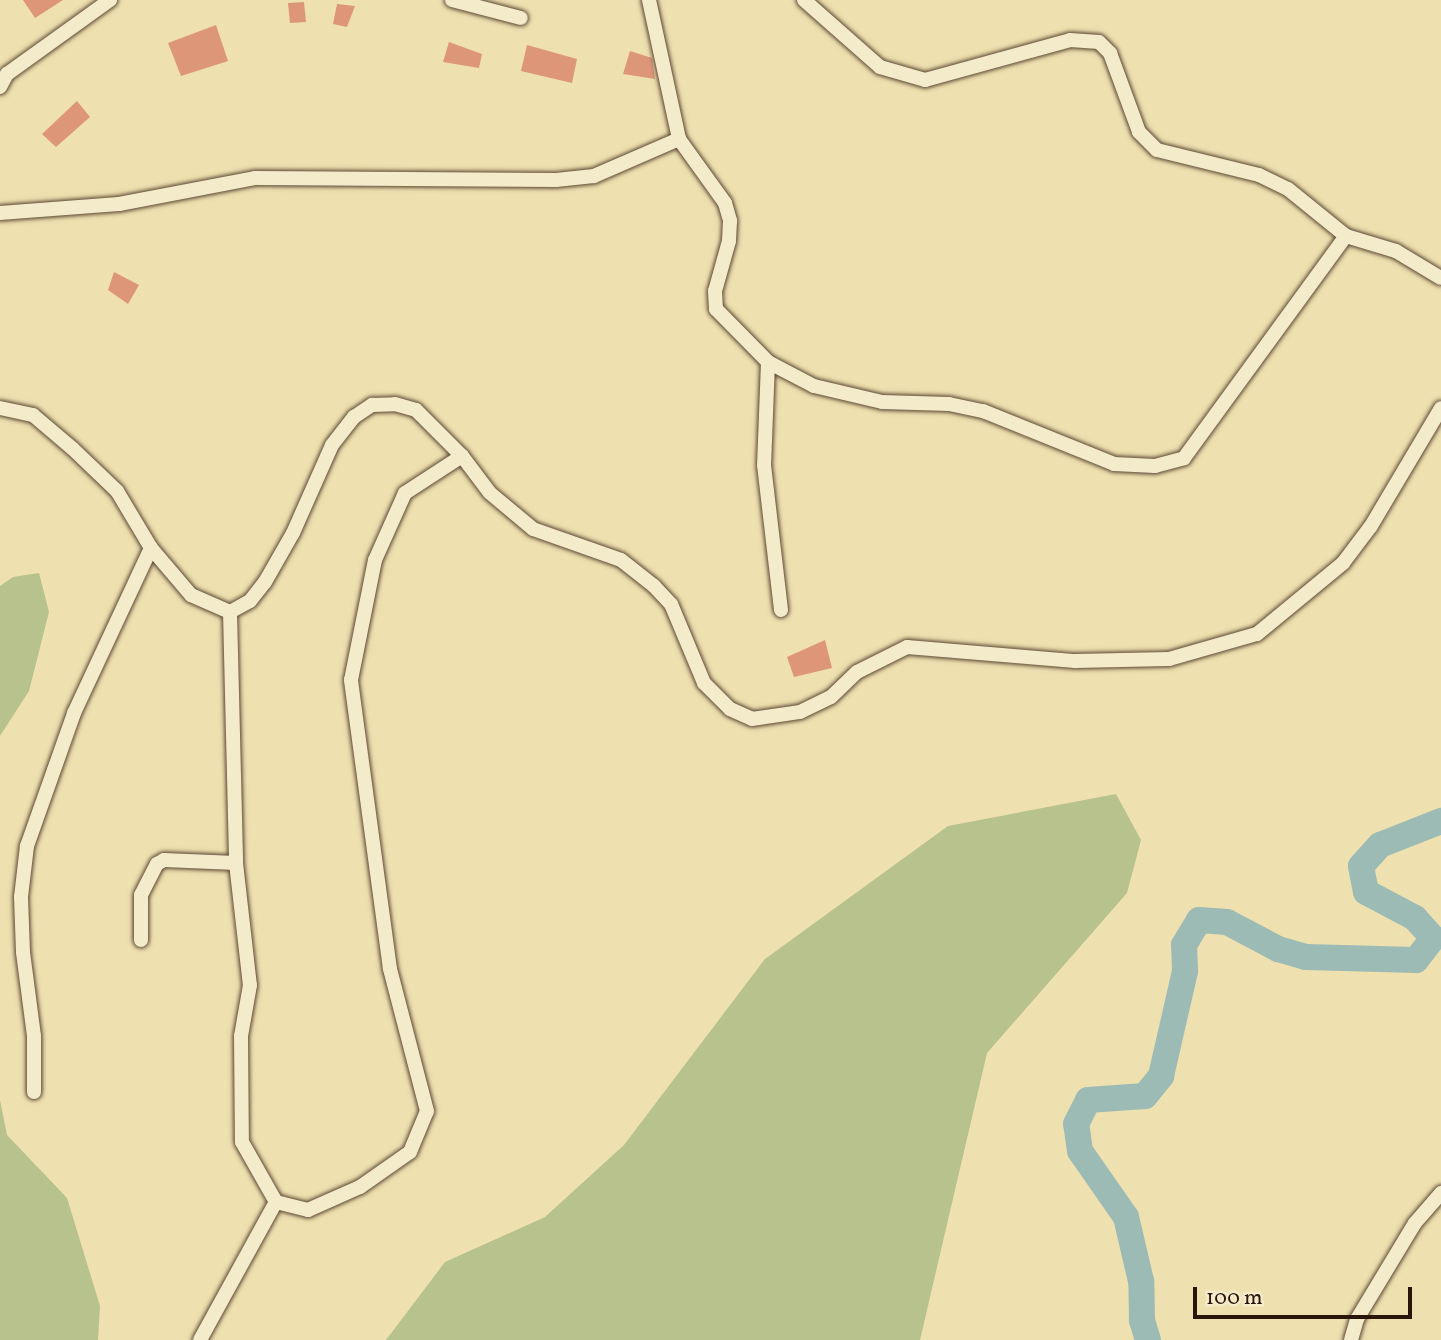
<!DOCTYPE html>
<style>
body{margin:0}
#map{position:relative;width:1441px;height:1340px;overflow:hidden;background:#eee0af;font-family:Vollkorn,serif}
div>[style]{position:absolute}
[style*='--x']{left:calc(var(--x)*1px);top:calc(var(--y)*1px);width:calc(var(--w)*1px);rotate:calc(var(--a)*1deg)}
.green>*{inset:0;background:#b7c28c}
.river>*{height:26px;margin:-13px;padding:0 13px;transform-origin:13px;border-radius:13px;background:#9dbbb5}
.building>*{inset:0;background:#de9679}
.roads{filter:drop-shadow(0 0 2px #5b4834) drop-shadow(0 0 2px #5b4834)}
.minor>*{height:14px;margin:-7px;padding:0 7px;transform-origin:7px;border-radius:7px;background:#f4ebcb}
span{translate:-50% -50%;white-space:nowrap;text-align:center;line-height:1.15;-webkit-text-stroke:7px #f4ebcb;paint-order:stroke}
.scale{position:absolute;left:1193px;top:1287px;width:219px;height:32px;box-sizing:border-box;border:4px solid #2a150b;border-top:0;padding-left:9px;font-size:21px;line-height:24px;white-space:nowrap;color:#2a150b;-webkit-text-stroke:5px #f4ebcb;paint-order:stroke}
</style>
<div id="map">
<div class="green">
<div style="clip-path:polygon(39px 573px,49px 612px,29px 691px,0 736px,0 586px,13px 577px)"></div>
<div style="clip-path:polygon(1116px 794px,1141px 840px,1127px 893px,987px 1053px,920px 1340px,386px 1340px,445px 1262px,545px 1217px,624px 1145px,765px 959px,948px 826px)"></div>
<div style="clip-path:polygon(0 1100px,7px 1135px,67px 1198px,100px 1306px,98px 1340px,0 1340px)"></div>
</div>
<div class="river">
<div style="--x:1148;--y:1340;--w:21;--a:-107"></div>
<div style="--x:1142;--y:1320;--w:39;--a:-91"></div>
<div style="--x:1141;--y:1281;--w:66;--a:-103.2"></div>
<div style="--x:1126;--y:1217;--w:80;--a:-124.9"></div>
<div style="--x:1080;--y:1151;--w:27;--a:-98"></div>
<div style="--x:1076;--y:1124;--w:27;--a:-63"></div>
<div style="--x:1088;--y:1100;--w:57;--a:-4"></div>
<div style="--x:1145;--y:1096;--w:26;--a:-51"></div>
<div style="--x:1161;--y:1076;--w:108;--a:-77.1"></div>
<div style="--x:1185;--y:971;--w:26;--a:-92"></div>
<div style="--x:1184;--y:945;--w:29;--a:-59"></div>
<div style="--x:1199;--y:920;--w:28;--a:4"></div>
<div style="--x:1227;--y:922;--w:58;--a:27.9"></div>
<div style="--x:1278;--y:949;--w:29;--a:16"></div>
<div style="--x:1306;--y:957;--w:110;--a:1.6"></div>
<div style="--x:1416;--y:960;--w:28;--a:-52"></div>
<div style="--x:1433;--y:938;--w:27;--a:-132"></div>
<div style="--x:1415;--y:918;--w:55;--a:-152"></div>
<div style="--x:1366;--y:892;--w:26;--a:-101"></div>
<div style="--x:1361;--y:866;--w:28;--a:-48"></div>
<div style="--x:1380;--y:845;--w:66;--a:-21.5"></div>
</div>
<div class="building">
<div style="clip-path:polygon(23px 0,63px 0,35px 18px)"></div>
<div style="clip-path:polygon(304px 2px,306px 22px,290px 23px,288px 3px)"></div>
<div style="clip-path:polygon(337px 4px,355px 6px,347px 27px,333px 24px)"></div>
<div style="clip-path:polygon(216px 25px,228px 61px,181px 76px,168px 43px)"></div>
<div style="clip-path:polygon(449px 42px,482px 54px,479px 68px,443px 62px)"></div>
<div style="clip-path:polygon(527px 45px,577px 59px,572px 83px,521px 71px)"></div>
<div style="clip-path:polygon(630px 51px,652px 58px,655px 79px,623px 74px)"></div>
<div style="clip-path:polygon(77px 101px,90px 117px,56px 147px,42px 134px)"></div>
<div style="clip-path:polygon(114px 272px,139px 285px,128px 304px,108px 290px)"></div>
<div style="clip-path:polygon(825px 640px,832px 668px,794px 677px,787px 657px)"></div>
</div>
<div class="roads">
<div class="minor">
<div style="--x:452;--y:0;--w:71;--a:14.6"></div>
<div style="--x:649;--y:0;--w:142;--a:77.8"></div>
<div style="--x:679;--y:139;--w:79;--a:54.3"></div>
<div style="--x:725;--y:203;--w:19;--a:74"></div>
<div style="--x:730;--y:221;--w:20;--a:93"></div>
<div style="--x:729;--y:241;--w:52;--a:105.6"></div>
<div style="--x:715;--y:291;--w:18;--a:87"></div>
<div style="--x:716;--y:309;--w:74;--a:45.5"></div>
<div style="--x:768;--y:362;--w:52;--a:27.6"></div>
<div style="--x:814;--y:386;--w:70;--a:13.2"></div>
<div style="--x:882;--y:402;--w:67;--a:1.7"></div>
<div style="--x:949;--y:404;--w:35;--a:12"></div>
<div style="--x:983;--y:411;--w:141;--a:22"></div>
<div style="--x:1114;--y:464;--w:41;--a:2.8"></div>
<div style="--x:1155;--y:466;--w:30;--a:-15"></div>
<div style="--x:1184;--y:458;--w:275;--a:-53.9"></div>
<div style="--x:804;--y:0;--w:101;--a:41.4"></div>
<div style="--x:880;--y:67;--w:47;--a:16.1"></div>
<div style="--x:925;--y:80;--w:150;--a:-15.4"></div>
<div style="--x:1070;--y:40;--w:29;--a:4"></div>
<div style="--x:1099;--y:42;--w:16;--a:45"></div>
<div style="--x:1110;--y:53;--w:84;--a:69.8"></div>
<div style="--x:1139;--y:132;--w:25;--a:45"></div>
<div style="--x:1157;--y:150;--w:105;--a:13.8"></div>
<div style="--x:1259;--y:175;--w:32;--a:26"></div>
<div style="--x:1288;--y:189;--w:75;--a:39"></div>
<div style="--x:1346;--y:236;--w:52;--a:16.7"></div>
<div style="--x:1396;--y:251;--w:52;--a:31"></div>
<div style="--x:0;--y:87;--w:15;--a:-62"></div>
<div style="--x:7;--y:74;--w:127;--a:-35.7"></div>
<div style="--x:0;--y:213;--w:119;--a:-4.3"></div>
<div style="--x:119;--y:204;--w:138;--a:-10.8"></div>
<div style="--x:255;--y:178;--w:301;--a:0.4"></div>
<div style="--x:556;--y:180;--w:38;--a:-6"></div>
<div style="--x:594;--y:176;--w:93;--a:-23.5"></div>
<div style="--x:768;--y:362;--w:103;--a:92.2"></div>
<div style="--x:764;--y:465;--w:146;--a:83.3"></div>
<div style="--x:0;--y:408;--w:34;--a:12"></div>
<div style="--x:33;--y:415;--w:52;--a:40.4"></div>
<div style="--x:73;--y:449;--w:61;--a:43.7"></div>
<div style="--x:117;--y:491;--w:66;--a:59.2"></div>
<div style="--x:151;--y:548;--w:62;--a:49.6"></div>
<div style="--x:191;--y:595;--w:43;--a:23.6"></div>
<div style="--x:230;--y:612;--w:23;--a:-29"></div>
<div style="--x:250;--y:601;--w:24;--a:-52"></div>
<div style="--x:265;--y:582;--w:56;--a:-60.3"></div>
<div style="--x:293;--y:533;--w:96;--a:-66.1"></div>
<div style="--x:332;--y:445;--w:36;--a:-52"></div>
<div style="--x:354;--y:417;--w:22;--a:-34"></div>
<div style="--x:372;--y:405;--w:23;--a:-2"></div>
<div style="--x:395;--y:404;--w:22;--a:16"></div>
<div style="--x:416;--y:410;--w:65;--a:45"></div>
<div style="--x:462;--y:456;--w:46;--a:52.9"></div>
<div style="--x:490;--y:493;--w:56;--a:39.9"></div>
<div style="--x:533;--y:529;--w:93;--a:19.4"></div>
<div style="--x:621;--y:560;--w:42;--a:38.2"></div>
<div style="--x:654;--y:586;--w:25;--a:47"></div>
<div style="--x:671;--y:604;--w:86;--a:67.3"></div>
<div style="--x:704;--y:683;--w:37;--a:45"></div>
<div style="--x:730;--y:709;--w:24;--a:24"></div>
<div style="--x:752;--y:719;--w:49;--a:-8.3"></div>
<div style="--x:800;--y:712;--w:34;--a:-26"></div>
<div style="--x:831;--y:697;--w:36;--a:-44"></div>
<div style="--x:857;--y:672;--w:56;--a:-26.6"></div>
<div style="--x:907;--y:647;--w:169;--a:4.8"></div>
<div style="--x:1075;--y:661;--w:94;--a:-1.2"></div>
<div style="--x:1169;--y:659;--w:91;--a:-15.9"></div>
<div style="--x:1257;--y:634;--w:112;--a:-39.5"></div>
<div style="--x:1343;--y:563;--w:46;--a:-52.9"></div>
<div style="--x:1371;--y:526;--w:137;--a:-59.3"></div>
<div style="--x:230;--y:612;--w:251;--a:88.6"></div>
<div style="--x:236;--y:863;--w:123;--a:83.5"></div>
<div style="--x:250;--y:985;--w:52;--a:100"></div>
<div style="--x:241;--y:1036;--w:106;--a:89.5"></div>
<div style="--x:242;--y:1142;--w:69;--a:60.5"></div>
<div style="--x:276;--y:1202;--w:33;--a:14"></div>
<div style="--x:308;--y:1210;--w:57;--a:-23.9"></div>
<div style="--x:360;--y:1187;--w:61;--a:-35"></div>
<div style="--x:410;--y:1152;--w:44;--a:-67.5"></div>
<div style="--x:427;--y:1111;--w:147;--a:-104.6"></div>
<div style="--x:390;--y:969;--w:292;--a:-97.7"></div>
<div style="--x:351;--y:680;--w:122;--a:-78.7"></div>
<div style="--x:375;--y:560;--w:73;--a:-65.9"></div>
<div style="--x:405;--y:493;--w:68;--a:-33"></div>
<div style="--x:141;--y:940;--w:45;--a:-90"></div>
<div style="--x:141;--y:895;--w:35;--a:-63"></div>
<div style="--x:157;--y:864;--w:8;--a:-30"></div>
<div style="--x:164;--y:860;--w:72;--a:2.4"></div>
<div style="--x:34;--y:1092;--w:56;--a:-90"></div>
<div style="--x:34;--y:1036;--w:85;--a:-97.5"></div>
<div style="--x:23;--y:952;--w:55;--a:-92.1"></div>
<div style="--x:21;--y:897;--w:51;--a:-83.3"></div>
<div style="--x:27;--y:846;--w:141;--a:-70.5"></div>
<div style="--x:74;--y:713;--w:182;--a:-65"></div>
<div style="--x:200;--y:1340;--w:158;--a:-61.2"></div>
<div style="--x:1351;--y:1340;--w:22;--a:-74"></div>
<div style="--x:1357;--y:1319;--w:112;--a:-58.9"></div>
<div style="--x:1415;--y:1223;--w:40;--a:-49"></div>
</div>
</div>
<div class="scale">100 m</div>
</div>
